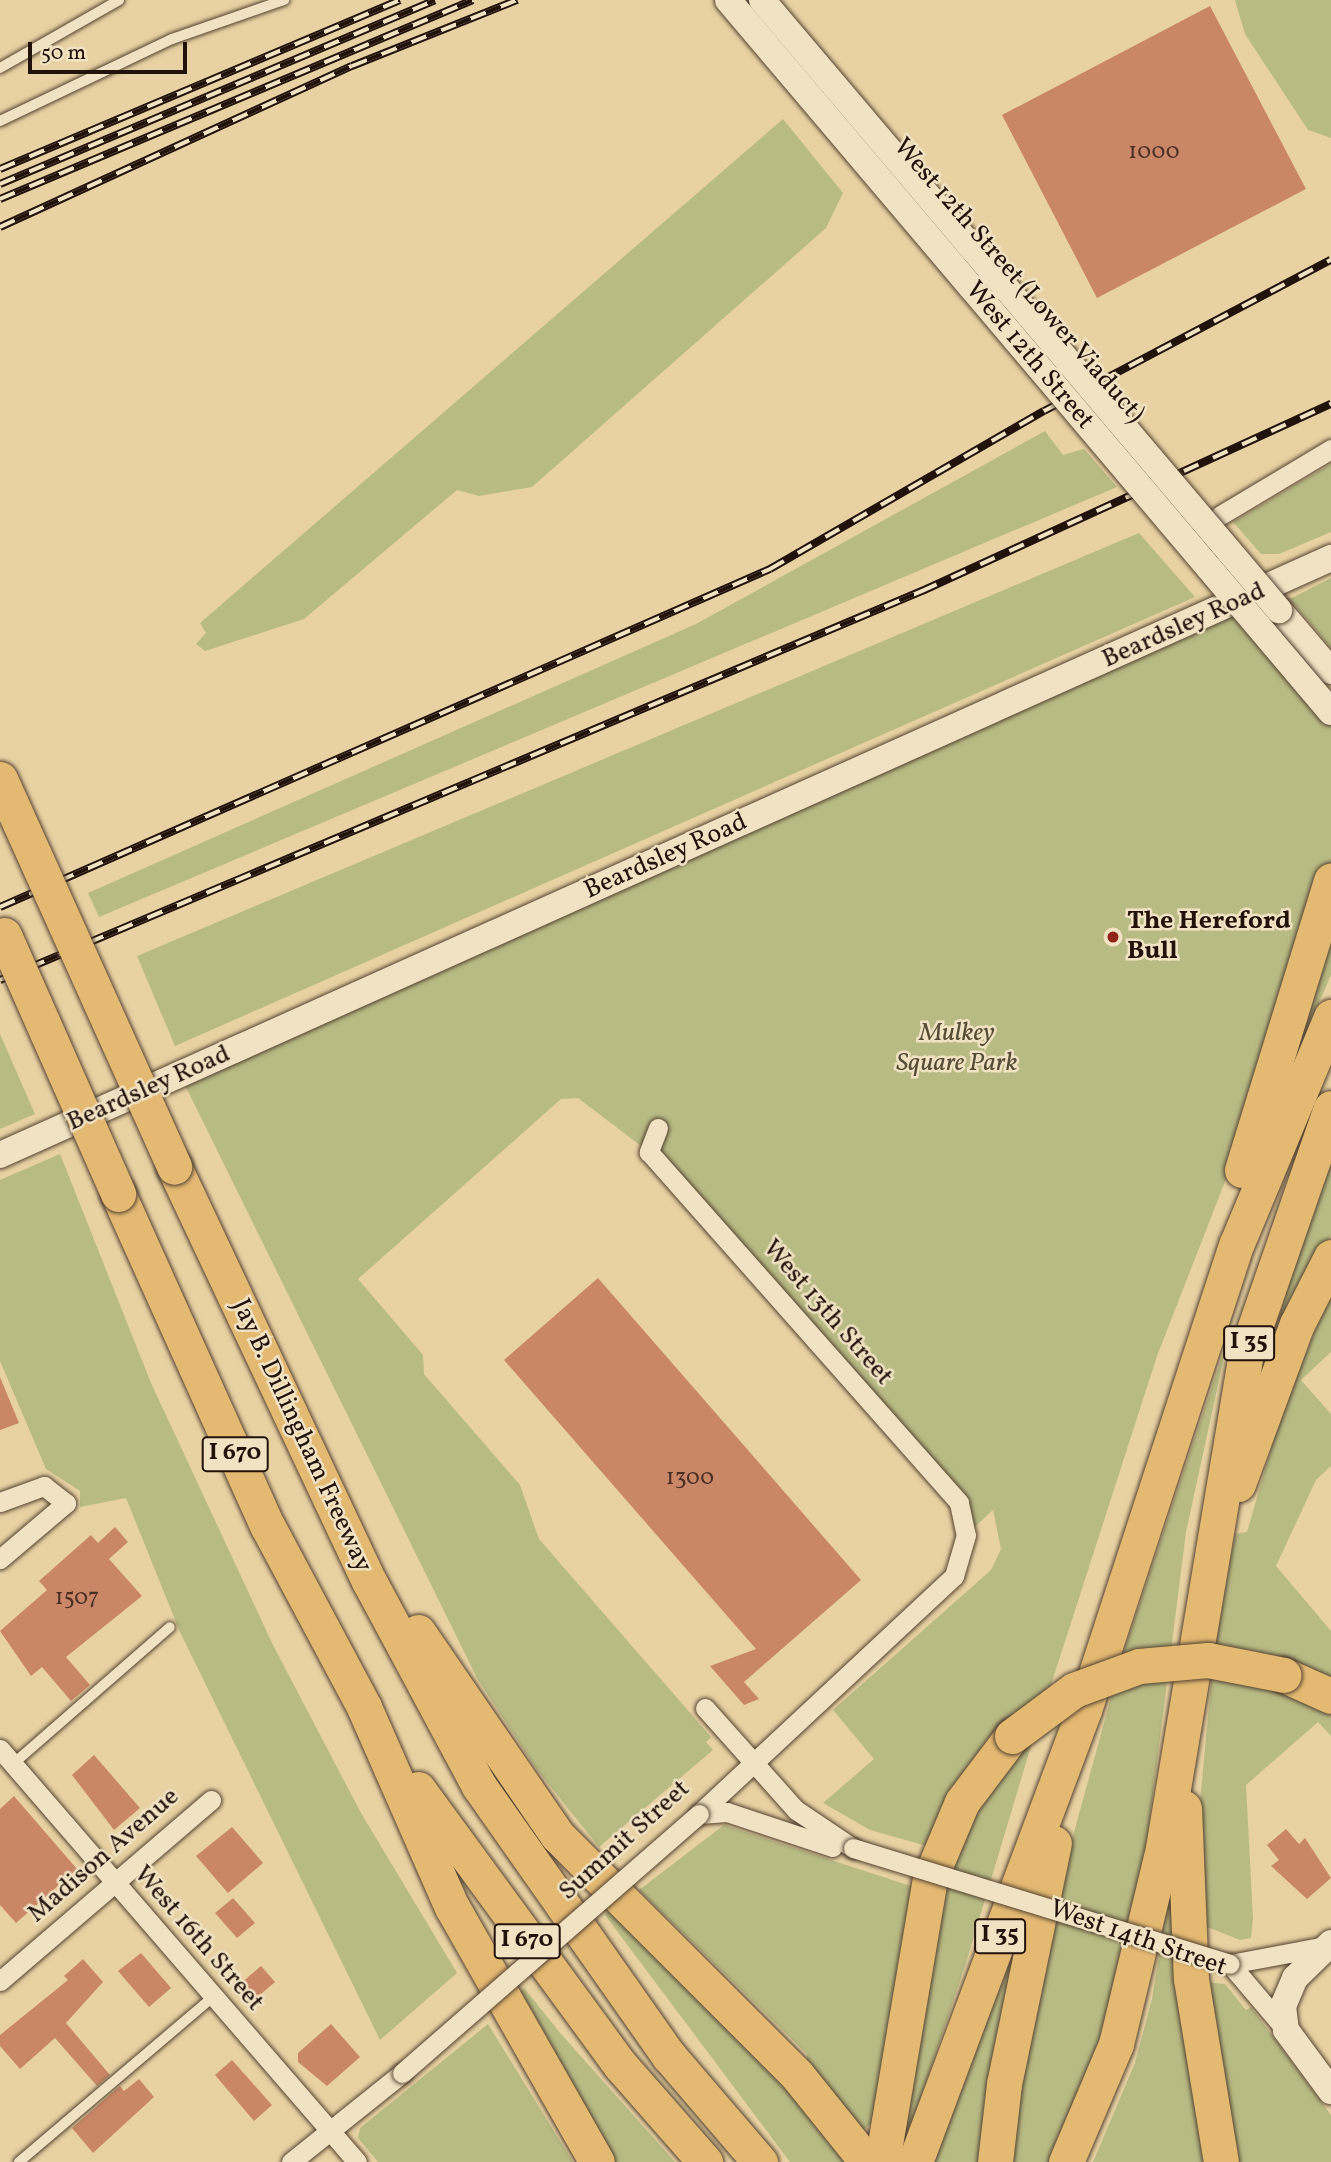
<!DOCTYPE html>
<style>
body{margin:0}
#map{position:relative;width:1331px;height:2162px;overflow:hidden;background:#e8d2a3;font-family:Vollkorn,serif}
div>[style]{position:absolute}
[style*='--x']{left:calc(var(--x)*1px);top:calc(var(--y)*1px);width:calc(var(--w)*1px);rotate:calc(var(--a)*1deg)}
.green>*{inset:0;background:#b8bb84}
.building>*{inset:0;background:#ca8768}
.roads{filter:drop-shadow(0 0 2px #544232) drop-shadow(0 0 2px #544232)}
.lane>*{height:10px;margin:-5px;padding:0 5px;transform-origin:5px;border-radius:5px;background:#f0e2c3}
.street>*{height:19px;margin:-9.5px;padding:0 9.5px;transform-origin:9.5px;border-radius:9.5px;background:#f0e2c3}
.secondary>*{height:26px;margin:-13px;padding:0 13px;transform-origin:13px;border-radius:13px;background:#f0e2c3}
.highway>*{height:35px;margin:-17.5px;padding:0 17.5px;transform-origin:17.5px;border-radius:17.5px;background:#e4b972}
.rail>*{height:8px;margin-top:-4px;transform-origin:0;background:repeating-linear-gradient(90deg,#f0e2c3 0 16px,#22120c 0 32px);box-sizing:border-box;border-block:2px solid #22120c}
.bridges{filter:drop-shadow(0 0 2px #544232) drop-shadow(0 0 2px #544232)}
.street-bridge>*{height:19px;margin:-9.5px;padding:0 9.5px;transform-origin:9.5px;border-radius:9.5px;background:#f0e2c3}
.secondary-bridge>*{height:26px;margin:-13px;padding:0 13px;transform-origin:13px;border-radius:13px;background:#f0e2c3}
.highway-bridge>*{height:35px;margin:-17.5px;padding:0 17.5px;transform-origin:17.5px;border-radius:17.5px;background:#e4b972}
.dots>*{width:19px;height:19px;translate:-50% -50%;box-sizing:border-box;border:4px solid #f0e2c3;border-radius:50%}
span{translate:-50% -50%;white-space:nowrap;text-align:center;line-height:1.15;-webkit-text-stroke:5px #f0e2c3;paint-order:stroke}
.number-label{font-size:23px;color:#4c2f23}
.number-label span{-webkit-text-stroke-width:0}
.shield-label span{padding:2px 5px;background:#f0e2c3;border:2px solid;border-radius:5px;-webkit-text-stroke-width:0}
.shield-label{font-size:24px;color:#22120c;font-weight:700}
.street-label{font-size:26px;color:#22120c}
.poi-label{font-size:26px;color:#22120c;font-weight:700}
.left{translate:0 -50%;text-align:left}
.park-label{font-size:26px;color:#564d36;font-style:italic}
.scale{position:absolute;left:28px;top:42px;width:159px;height:32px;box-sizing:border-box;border:4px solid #22120c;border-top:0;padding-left:9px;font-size:21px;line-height:24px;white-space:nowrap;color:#22120c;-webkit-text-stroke:5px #f0e2c3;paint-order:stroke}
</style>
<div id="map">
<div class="green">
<div style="clip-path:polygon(1235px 0,1331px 0,1331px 138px,1308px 130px,1245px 34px)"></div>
<div style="clip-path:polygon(783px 119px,843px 193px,826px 228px,532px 487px,479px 496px,457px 490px,304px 619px,205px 651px,196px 644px,206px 633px,200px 623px)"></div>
<div style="clip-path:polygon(1045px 431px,1063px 455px,1084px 449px,1117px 487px,99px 917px,88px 893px,696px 624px)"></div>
<div style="clip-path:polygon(1331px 464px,1331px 532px,1279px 554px,1261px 554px,1233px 522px)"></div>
<div style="clip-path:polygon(1139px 533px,1195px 597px,175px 1046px,137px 956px)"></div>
<div style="clip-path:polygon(1331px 578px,1331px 648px,1290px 599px)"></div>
<div style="clip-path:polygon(1233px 596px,1331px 712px,1331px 910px,1157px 1356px,1050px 1688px,927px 1846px,870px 1830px,823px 1803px,874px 1759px,833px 1710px,991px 1570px,1001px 1549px,993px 1510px,966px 1535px,959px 1503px,649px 1152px,578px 1098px,561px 1099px,358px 1279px,423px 1355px,424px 1374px,520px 1485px,539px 1539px,711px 1737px,706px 1742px,713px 1750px,599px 1847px,538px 1771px,478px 1680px,180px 1075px)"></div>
<div style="clip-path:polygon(1331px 917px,1331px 975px,1270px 1114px)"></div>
<div style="clip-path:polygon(0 1034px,35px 1114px,0 1129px)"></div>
<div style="clip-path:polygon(60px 1154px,151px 1383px,273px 1645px,361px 1813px,457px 1973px,380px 2040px,180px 1632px,126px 1498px,80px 1507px,80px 1491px,46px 1469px,0 1361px,0 1180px)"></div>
<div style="clip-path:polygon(1331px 1165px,1331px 1235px,1276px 1336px,1290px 1269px)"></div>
<div style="clip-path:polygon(1331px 1292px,1331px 1352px,1301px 1380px,1331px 1414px,1331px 1466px,1316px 1480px,1276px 1566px,1331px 1631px,1331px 1682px,1256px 1651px,1215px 1647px,1235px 1534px,1247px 1532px,1281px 1415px)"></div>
<div style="clip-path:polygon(1228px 1339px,1186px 1532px,1141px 1888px,1110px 2024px,1050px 2162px,1005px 2162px,1046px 1934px,1123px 1654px)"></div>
<div style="clip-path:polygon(1212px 1673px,1331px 1704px,1331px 1736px,1318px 1722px,1246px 1785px,1253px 1919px,1251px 1938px,1240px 1940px,1202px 1925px,1199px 1813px)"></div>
<div style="clip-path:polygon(1034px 1736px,966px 1963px,906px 2142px,901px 2134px,916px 2034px,960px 1821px)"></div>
<div style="clip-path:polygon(724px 1825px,914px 1887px,881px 2116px,863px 2130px,807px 2064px,807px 2054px,639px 1890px)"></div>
<div style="clip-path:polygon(1179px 1832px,1210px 2162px,1093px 2162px,1135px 2063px,1152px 1999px)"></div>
<div style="clip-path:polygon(611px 1909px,781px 2075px,852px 2162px,790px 2162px,605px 1915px)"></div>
<div style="clip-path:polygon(1010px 1962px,1020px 1965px,984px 2162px,933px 2162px)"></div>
<div style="clip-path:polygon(1203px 1982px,1225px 1984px,1246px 2010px,1251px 2007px,1331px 2115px,1331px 2162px,1231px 2162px)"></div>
<div style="clip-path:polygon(524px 1988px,561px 2034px,675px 2162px,610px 2162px,517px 1995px)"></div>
<div style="clip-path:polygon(488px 2024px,573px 2162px,378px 2162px,358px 2138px,360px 2128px)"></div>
</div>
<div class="building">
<div style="clip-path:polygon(1210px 6px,1306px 189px,1097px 298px,1002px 115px)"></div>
<div style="clip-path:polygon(598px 1278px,861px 1580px,744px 1682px,759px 1699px,744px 1705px,710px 1666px,756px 1649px,504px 1360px)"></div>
<div style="clip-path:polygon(0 1377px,19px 1423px,0 1430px)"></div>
<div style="clip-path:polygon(115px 1527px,128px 1542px,109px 1559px,142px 1596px,66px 1657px,90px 1685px,71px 1701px,42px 1667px,31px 1676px,0 1631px,47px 1590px,39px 1581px,91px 1535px,98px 1543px)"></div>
<div style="clip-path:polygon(94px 1755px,140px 1808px,114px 1830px,72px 1775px)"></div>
<div style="clip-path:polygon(14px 1796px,77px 1869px,16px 1923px,0 1905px,0 1809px)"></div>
<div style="clip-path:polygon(232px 1827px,263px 1863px,228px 1893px,196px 1856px)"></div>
<div style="clip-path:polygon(1286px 1829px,1299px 1844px,1305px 1838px,1331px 1878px,1307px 1899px,1271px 1866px,1279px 1860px,1267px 1845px)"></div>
<div style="clip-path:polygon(233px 1898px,255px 1923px,237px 1938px,215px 1913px)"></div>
<div style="clip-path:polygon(141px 1953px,171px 1988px,149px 2007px,118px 1971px)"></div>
<div style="clip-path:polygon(83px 1959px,103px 1982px,66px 2023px,110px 2075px,97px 2086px,55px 2038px,20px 2069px,0 2046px,0 2035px,68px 1980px,64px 1976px)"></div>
<div style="clip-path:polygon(261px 1966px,275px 1982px,254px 2000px,240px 1984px)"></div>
<div style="clip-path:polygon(331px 2024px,360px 2057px,327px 2086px,298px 2062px,298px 2053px)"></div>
<div style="clip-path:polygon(232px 2060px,272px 2105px,254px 2121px,215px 2075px)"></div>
<div style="clip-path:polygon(139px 2079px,154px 2097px,93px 2153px,72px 2128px,120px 2086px,124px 2091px)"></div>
</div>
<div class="roads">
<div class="lane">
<div style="--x:0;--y:68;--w:137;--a:-29.7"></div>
<div style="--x:0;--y:121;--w:191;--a:-25.5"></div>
<div style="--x:172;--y:39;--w:119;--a:-19.2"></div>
<div style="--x:13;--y:1764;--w:208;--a:-41.1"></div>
<div style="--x:19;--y:2162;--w:255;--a:-40.4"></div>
</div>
<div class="street">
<div style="--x:1219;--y:516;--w:131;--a:-30.9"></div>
<div style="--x:658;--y:1128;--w:26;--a:111"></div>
<div style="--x:649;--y:1152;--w:468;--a:48.5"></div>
<div style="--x:959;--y:1503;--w:33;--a:78"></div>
<div style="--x:966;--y:1535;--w:43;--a:106.3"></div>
<div style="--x:954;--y:1576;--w:349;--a:137"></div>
<div style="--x:0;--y:1502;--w:47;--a:-20"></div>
<div style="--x:44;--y:1486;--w:28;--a:38"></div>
<div style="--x:66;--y:1503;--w:87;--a:139.7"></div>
<div style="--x:705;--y:1708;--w:137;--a:48.3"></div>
<div style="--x:796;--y:1810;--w:69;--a:33.7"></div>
<div style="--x:0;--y:1749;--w:546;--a:49.16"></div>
<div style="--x:699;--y:1814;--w:28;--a:-4"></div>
<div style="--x:727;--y:1812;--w:111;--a:18.4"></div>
<div style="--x:1230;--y:1964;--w:93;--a:-10.6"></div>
<div style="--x:1230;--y:1964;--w:87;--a:49.7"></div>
<div style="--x:0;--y:1981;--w:278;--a:-40.6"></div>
<div style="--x:291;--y:2162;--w:142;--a:-38.7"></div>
</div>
<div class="secondary">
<div style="--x:1279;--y:610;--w:80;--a:49.6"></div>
<div style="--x:0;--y:1155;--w:1459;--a:-24.16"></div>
<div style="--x:1331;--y:1943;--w:50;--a:135.8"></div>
<div style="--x:1295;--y:1978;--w:30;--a:113"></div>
<div style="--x:1283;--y:2006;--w:24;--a:83"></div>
<div style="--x:1286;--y:2030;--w:76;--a:53.6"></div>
</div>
<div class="highway">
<div style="--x:174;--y:1167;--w:458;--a:64.8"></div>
<div style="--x:369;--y:1581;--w:233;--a:61.8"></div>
<div style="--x:479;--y:1786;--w:330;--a:54.9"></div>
<div style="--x:669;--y:2056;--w:140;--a:49.4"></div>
<div style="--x:1242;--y:1170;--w:303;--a:-72.9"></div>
<div style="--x:118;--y:1194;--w:365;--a:65.8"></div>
<div style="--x:268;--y:1527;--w:204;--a:61.9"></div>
<div style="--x:364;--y:1707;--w:219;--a:66.3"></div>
<div style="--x:452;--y:1907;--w:293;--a:60.4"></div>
<div style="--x:1238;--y:1484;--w:171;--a:-69.8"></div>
<div style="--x:1297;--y:1324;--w:75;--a:-63.1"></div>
<div style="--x:418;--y:1632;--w:246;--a:55.6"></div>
<div style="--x:557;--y:1835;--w:339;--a:45"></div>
<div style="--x:797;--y:2075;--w:112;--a:51.2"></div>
<div style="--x:1284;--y:1675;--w:51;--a:24.1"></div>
<div style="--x:418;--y:1789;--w:343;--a:53.8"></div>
<div style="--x:621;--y:2066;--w:128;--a:48.8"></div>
<div style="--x:1184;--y:1808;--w:171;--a:87.7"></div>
<div style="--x:1191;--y:1979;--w:185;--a:80.7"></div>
<div style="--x:882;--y:2162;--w:288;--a:-80.4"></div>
<div style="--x:930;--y:1878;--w:82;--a:-67.2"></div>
<div style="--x:962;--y:1802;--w:83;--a:-52.9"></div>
<div style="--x:915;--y:2162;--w:483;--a:-69.5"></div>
<div style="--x:1084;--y:1710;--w:491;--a:-71.9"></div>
<div style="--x:1237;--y:1243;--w:245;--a:-67.4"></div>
<div style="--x:995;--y:2162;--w:79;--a:-83.4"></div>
<div style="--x:1004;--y:2084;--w:246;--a:-78.3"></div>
<div style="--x:1066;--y:2162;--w:128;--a:-67"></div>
<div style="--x:1116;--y:2044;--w:202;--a:-76.5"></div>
<div style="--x:1163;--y:1848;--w:502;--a:-80.48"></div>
<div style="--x:1246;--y:1353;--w:259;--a:-70.9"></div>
</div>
</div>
<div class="rail">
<div style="--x:0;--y:169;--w:434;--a:-22.9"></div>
<div style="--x:0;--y:184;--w:472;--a:-22.9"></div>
<div style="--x:0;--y:199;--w:513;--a:-22.82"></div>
<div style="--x:0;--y:227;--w:387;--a:-24.6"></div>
<div style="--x:352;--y:66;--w:178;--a:-21.8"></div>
<div style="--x:0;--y:907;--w:841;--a:-23.7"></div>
<div style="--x:770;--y:569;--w:316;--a:-30"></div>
<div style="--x:1044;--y:411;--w:324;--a:-27.8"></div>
<div style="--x:0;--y:980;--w:1001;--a:-22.88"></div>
<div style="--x:922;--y:591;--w:450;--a:-24.6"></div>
</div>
<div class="bridges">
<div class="street-bridge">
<div style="--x:853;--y:1848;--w:394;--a:17.1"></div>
<div style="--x:402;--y:2073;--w:394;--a:-41.1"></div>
</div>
<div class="secondary-bridge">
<div style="--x:728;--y:0;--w:933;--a:49.74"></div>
<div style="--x:762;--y:0;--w:800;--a:49.72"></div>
</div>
<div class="highway-bridge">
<div style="--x:0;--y:779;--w:425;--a:65.8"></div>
<div style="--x:4;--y:935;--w:283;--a:66.2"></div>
<div style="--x:1012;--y:1736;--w:77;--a:-36.6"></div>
<div style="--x:1074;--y:1690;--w:69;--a:-20.3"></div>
<div style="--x:1139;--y:1666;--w:69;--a:-5"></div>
<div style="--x:1208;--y:1660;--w:77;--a:11.2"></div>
</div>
</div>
<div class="dots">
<div style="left:1113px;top:937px;background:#8f2418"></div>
</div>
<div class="number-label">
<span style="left:1154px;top:152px">1000</span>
<span style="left:690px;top:1478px">1300</span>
<span style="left:77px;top:1598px">1507</span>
</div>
<div class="shield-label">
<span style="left:1249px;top:1343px">I 35</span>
<span style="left:235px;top:1454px">I 670</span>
<span style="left:1000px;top:1936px">I 35</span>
<span style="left:527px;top:1941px">I 670</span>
</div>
<div class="street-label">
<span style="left:1018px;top:281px;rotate:49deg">West 12th Street (Lower Viaduct)</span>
<span style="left:1029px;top:356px;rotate:50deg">West 12th Street</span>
<span style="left:1184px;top:626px;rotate:-24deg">Beardsley Road</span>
<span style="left:666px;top:857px;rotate:-24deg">Beardsley Road</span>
<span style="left:149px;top:1089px;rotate:-24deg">Beardsley Road</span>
<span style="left:827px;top:1313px;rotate:49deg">West 13th Street</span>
<span style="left:301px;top:1436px;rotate:65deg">Jay B. Dillingham Freeway</span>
<span style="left:625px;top:1841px;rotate:-42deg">Summit Street</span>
<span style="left:104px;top:1856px;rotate:-41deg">Madison Avenue</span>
<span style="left:198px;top:1939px;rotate:49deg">West 16th Street</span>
<span style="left:1138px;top:1939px;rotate:19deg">West 14th Street</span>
</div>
<div class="poi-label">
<span class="left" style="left:1127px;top:937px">The Hereford<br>Bull</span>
</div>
<div class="park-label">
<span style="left:957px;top:1049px">Mulkey<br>Square Park</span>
</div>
<div class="scale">50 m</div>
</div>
